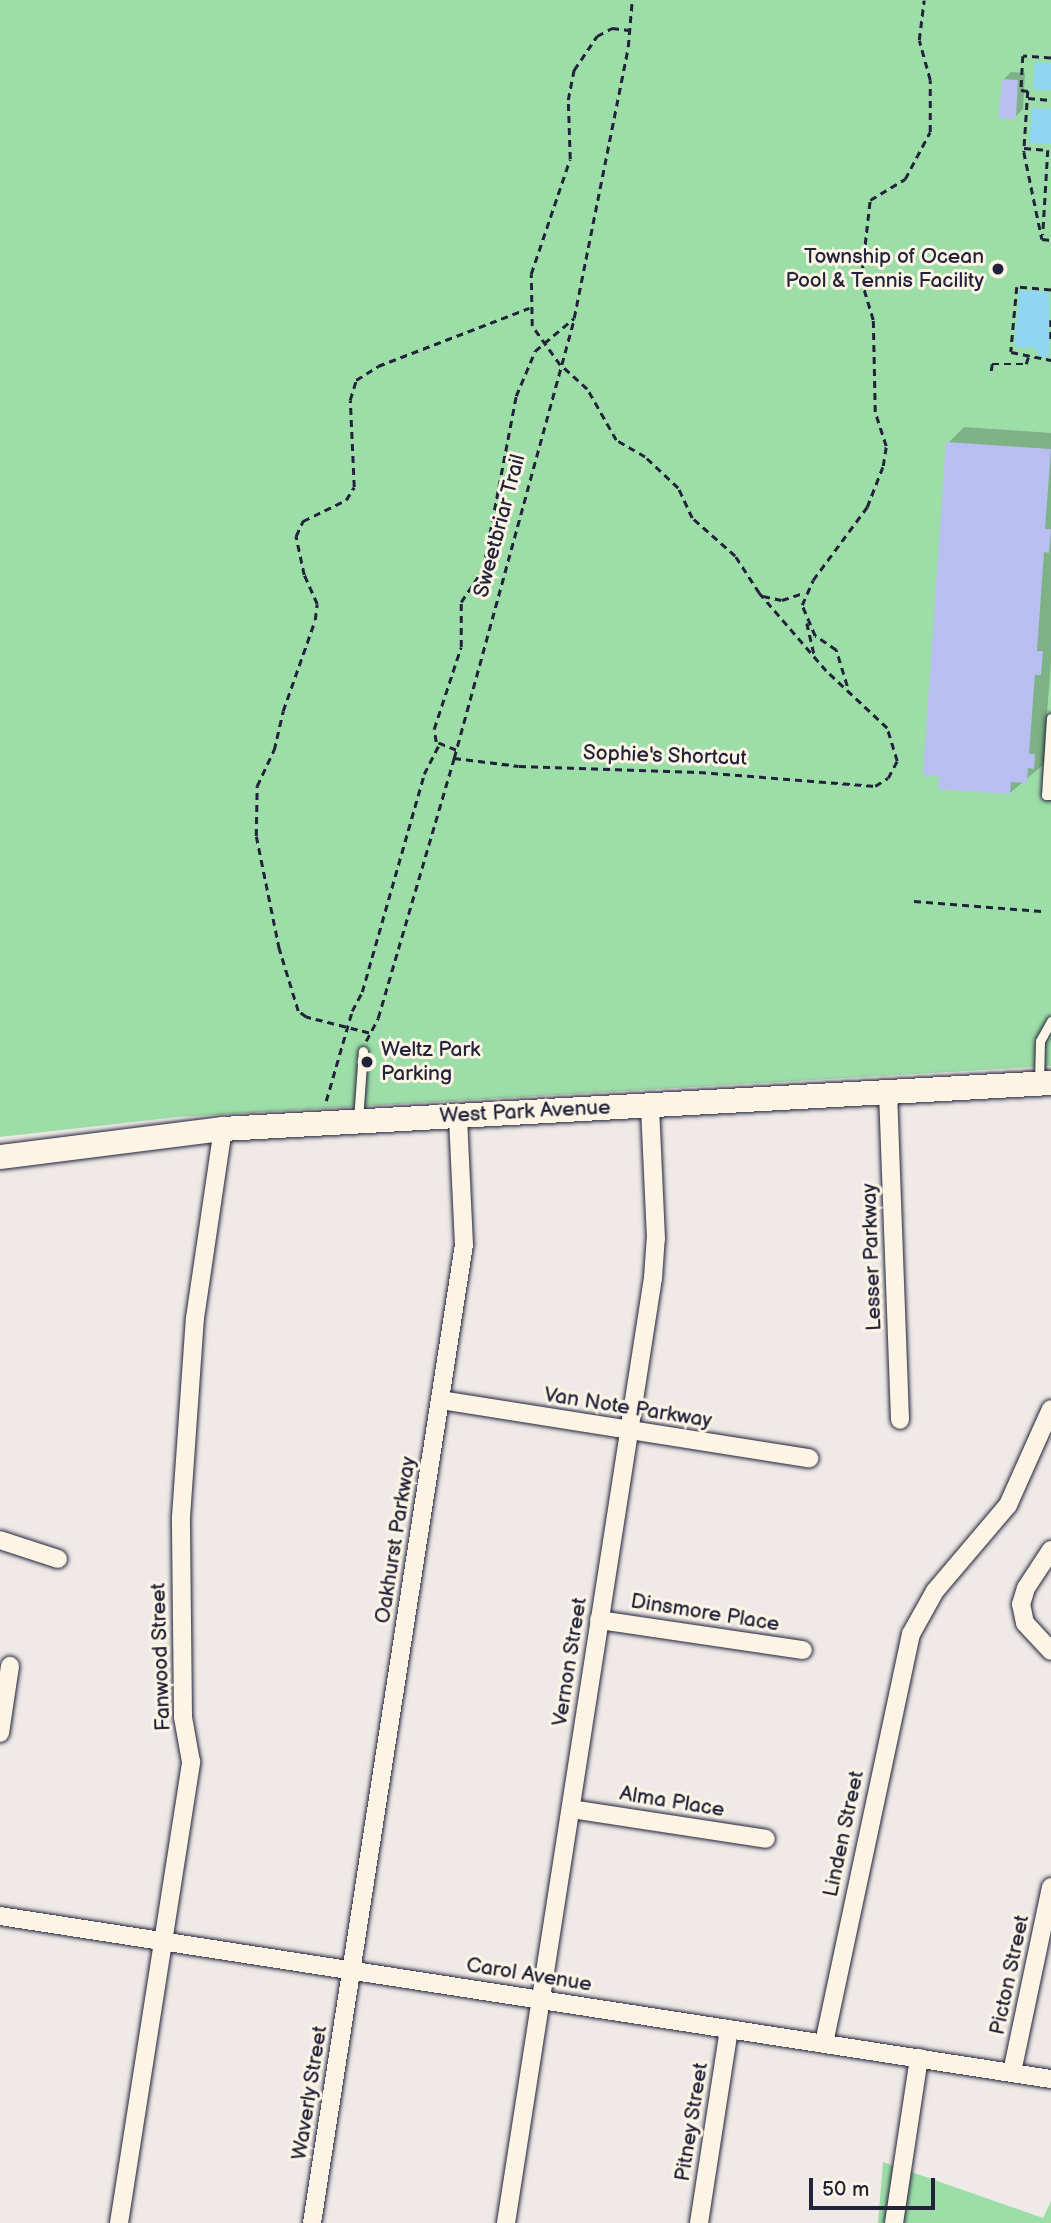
<!DOCTYPE html>
<style>
body{margin:0}
#map{position:relative;width:1051px;height:2223px;overflow:hidden;background:#efeae7;font-family:"Balsamiq Sans",sans-serif}
div>[style]{position:absolute}
[style*='--x']{left:calc(var(--x)*1px);top:calc(var(--y)*1px);width:calc(var(--w)*1px);rotate:calc(var(--a)*1deg)}
.green>*{inset:0;background:#9ddea8}
.water>*{inset:0;background:#90d5f1}
.shadow>*{inset:0;background:#0003}
.building>*{inset:0;background:#b9bef0}
.path>*{height:2.5px;margin-top:-1.25px;transform-origin:0;background:repeating-linear-gradient(90deg,#22223b 0 7px,transparent 0 12px)}
.roads{filter:drop-shadow(0 0 2px #22223b) drop-shadow(0 0 2px #22223b)}
.lane>*{height:9px;margin:-4.5px;padding:0 4.5px;transform-origin:4.5px;border-radius:4.5px;background:#fcf5e5}
.street>*{height:18px;margin:-9px;padding:0 9px;transform-origin:9px;border-radius:9px;background:#fcf5e5}
.secondary>*{height:24px;margin:-12px;padding:0 12px;transform-origin:12px;border-radius:12px;background:#fcf5e5}
.dots>*{width:19px;height:19px;translate:-50% -50%;box-sizing:border-box;border:4px solid #fcf5e5;border-radius:50%}
span{translate:-50% -50%;white-space:nowrap;text-align:center;line-height:1.15;-webkit-text-stroke:6px #fcf5e5;paint-order:stroke}
.poi-label{font-size:21px;color:#22223b}
.right{translate:-100% -50%;text-align:right}
.left{translate:0 -50%;text-align:left}
.street-label{font-size:21px;color:#22223b}
.scale{position:absolute;left:809px;top:2178px;width:126px;height:32px;box-sizing:border-box;border:4px solid #22223b;border-top:0;padding-left:9px;font-size:21px;line-height:24px;white-space:nowrap;color:#22223b;-webkit-text-stroke:5px #fcf5e5;paint-order:stroke}
</style>
<div id="map">
<div class="green">
<div style="clip-path:polygon(0 0,1051px 0,1051px 1066px,178px 1117px,0 1137px)"></div>
<div style="clip-path:polygon(883px 2162px,1043px 2218px,1051px 2201px,1051px 2223px,878px 2223px)"></div>
</div>
<div class="water">
<div style="clip-path:polygon(1035px 62px,1051px 63px,1051px 90px,1033px 89px)"></div>
<div style="clip-path:polygon(1032px 108px,1051px 109px,1051px 144px,1029px 143px)"></div>
<div style="clip-path:polygon(1019px 290px,1049px 292px,1049px 357px,1040px 357px,1035px 348px,1015px 347px)"></div>
</div>
<div class="shadow">
<div style="clip-path:polygon(1011px 72px,1025px 73px,1023px 109px,1015px 117px,1004px 79px)"></div>
<div style="clip-path:polygon(964px 427px,1051px 433px,1051px 662px,1045px 738px,1050px 739px,1049px 751px,1043px 765px,1010px 793px,948px 443px)"></div>
</div>
<div class="building">
<div style="clip-path:polygon(1002px 79px,1018px 80px,1016px 119px,999px 118px)"></div>
<div style="clip-path:polygon(946px 442px,1051px 449px,1045px 529px,1051px 529px,1049px 553px,1044px 552px,1037px 651px,1043px 651px,1041px 675px,1035px 675px,1029px 754px,1035px 754px,1034px 769px,1028px 768px,1027px 783px,1011px 782px,1010px 794px,938px 789px,939px 776px,923px 775px)"></div>
</div>
<div class="path">
<div style="--x:1051;--y:58;--w:28;--a:-176"></div>
<div style="--x:1023;--y:56;--w:34;--a:93"></div>
<div style="--x:1021;--y:90;--w:7;--a:8"></div>
<div style="--x:1028;--y:91;--w:61;--a:93.8"></div>
<div style="--x:1024;--y:152;--w:89;--a:78.3"></div>
<div style="--x:1042;--y:239;--w:9;--a:6"></div>
<div style="--x:1028;--y:98;--w:23;--a:5"></div>
<div style="--x:1024;--y:148;--w:24;--a:5"></div>
<div style="--x:1048;--y:150;--w:85;--a:93.4"></div>
<div style="--x:1051;--y:290;--w:34;--a:-175"></div>
<div style="--x:1017;--y:287;--w:65;--a:95.3"></div>
<div style="--x:1011;--y:352;--w:41;--a:11.3"></div>
<div style="--x:1051;--y:320;--w:21;--a:90"></div>
<div style="--x:991;--y:371;--w:7;--a:-82"></div>
<div style="--x:992;--y:364;--w:34;--a:0"></div>
<div style="--x:1026;--y:364;--w:10;--a:-73"></div>
<div style="--x:763;--y:596;--w:19;--a:12"></div>
<div style="--x:782;--y:600;--w:22;--a:-18"></div>
<div style="--x:807;--y:623;--w:32;--a:77"></div>
<div style="--x:847;--y:686;--w:38;--a:-107"></div>
<div style="--x:836;--y:650;--w:25;--a:-146"></div>
<div style="--x:815;--y:636;--w:34;--a:-113"></div>
<div style="--x:802;--y:605;--w:27;--a:-66"></div>
<div style="--x:813;--y:580;--w:91;--a:-53.5"></div>
<div style="--x:867;--y:507;--w:44;--a:-68.7"></div>
<div style="--x:883;--y:466;--w:20;--a:-81"></div>
<div style="--x:886;--y:446;--w:36;--a:-108"></div>
<div style="--x:875;--y:412;--w:92;--a:-91.2"></div>
<div style="--x:873;--y:320;--w:42;--a:-106.7"></div>
<div style="--x:861;--y:280;--w:81;--a:-83.6"></div>
<div style="--x:870;--y:200;--w:41;--a:-31"></div>
<div style="--x:905;--y:179;--w:53;--a:-62"></div>
<div style="--x:930;--y:132;--w:52;--a:-90"></div>
<div style="--x:930;--y:80;--w:41;--a:-105.4"></div>
<div style="--x:919;--y:40;--w:40;--a:-82.9"></div>
<div style="--x:456;--y:750;--w:22;--a:-158"></div>
<div style="--x:436;--y:742;--w:13;--a:-99"></div>
<div style="--x:434;--y:729;--w:86;--a:-71.8"></div>
<div style="--x:461;--y:647;--w:45;--a:-90"></div>
<div style="--x:461;--y:602;--w:40;--a:-56"></div>
<div style="--x:483;--y:569;--w:176;--a:-79.2"></div>
<div style="--x:516;--y:396;--w:49;--a:-67.1"></div>
<div style="--x:535;--y:351;--w:51;--a:-40.2"></div>
<div style="--x:454;--y:758;--w:65;--a:7"></div>
<div style="--x:519;--y:766;--w:180;--a:1.9"></div>
<div style="--x:699;--y:772;--w:177;--a:4.5"></div>
<div style="--x:875;--y:786;--w:15;--a:-32"></div>
<div style="--x:888;--y:778;--w:19;--a:-62"></div>
<div style="--x:897;--y:761;--w:34;--a:-107"></div>
<div style="--x:887;--y:728;--w:83;--a:-136.9"></div>
<div style="--x:826;--y:671;--w:103;--a:-130.7"></div>
<div style="--x:759;--y:593;--w:44;--a:-123"></div>
<div style="--x:735;--y:556;--w:57;--a:-138.5"></div>
<div style="--x:692;--y:518;--w:33;--a:-115"></div>
<div style="--x:678;--y:488;--w:45;--a:-136.8"></div>
<div style="--x:645;--y:457;--w:34;--a:-150"></div>
<div style="--x:616;--y:440;--w:59;--a:-119.6"></div>
<div style="--x:587;--y:389;--w:36;--a:-138"></div>
<div style="--x:560;--y:365;--w:48;--a:-125.7"></div>
<div style="--x:532;--y:326;--w:52;--a:-91.1"></div>
<div style="--x:531;--y:274;--w:121;--a:-71.3"></div>
<div style="--x:570;--y:159;--w:59;--a:-91.9"></div>
<div style="--x:568;--y:100;--w:31;--a:-79"></div>
<div style="--x:574;--y:70;--w:41;--a:-55.9"></div>
<div style="--x:597;--y:36;--w:17;--a:-28"></div>
<div style="--x:612;--y:28;--w:17;--a:7"></div>
<div style="--x:914;--y:901;--w:128;--a:4.5"></div>
<div style="--x:369;--y:1033;--w:65;--a:-165.7"></div>
<div style="--x:306;--y:1017;--w:10;--a:-143"></div>
<div style="--x:298;--y:1011;--w:65;--a:-107"></div>
<div style="--x:279;--y:949;--w:115;--a:-101.5"></div>
<div style="--x:256;--y:836;--w:50;--a:-88.9"></div>
<div style="--x:257;--y:786;--w:40;--a:-65"></div>
<div style="--x:274;--y:750;--w:40;--a:-77"></div>
<div style="--x:283;--y:711;--w:96;--a:-70.6"></div>
<div style="--x:315;--y:620;--w:16;--a:-83"></div>
<div style="--x:317;--y:604;--w:32;--a:-114"></div>
<div style="--x:304;--y:575;--w:40;--a:-102"></div>
<div style="--x:296;--y:536;--w:17;--a:-65"></div>
<div style="--x:303;--y:521;--w:48;--a:-26"></div>
<div style="--x:346;--y:500;--w:15;--a:-58"></div>
<div style="--x:354;--y:487;--w:87;--a:-92.6"></div>
<div style="--x:350;--y:400;--w:21;--a:-73"></div>
<div style="--x:356;--y:380;--w:26;--a:-32"></div>
<div style="--x:378;--y:366;--w:162;--a:-21"></div>
<div style="--x:366;--y:1041;--w:26;--a:-62"></div>
<div style="--x:378;--y:1018;--w:271;--a:-73.7"></div>
<div style="--x:454;--y:758;--w:456;--a:-74.7"></div>
<div style="--x:574;--y:318;--w:276;--a:-78.7"></div>
<div style="--x:628;--y:47;--w:47;--a:-85.1"></div>
<div style="--x:326;--y:1101;--w:94;--a:-73.9"></div>
<div style="--x:352;--y:1011;--w:21;--a:-62"></div>
<div style="--x:362;--y:992;--w:227;--a:-74.1"></div>
<div style="--x:424;--y:774;--w:33;--a:-63"></div>
</div>
<div class="roads">
<div class="lane">
<div style="--x:1051;--y:718;--w:77;--a:93.7"></div>
<div style="--x:1046;--y:795;--w:5;--a:0"></div>
<div style="--x:1039;--y:1082;--w:41;--a:-88.6"></div>
<div style="--x:1040;--y:1041;--w:23;--a:-61"></div>
<div style="--x:358;--y:1120;--w:69;--a:-85.9"></div>
</div>
<div class="street">
<div style="--x:888;--y:1092;--w:328;--a:87.9"></div>
<div style="--x:441;--y:1400;--w:373;--a:9"></div>
<div style="--x:0;--y:1540;--w:61;--a:18.1"></div>
<div style="--x:1051;--y:1550;--w:45;--a:123.3"></div>
<div style="--x:1026;--y:1588;--w:17;--a:107"></div>
<div style="--x:1021;--y:1604;--w:19;--a:78"></div>
<div style="--x:1025;--y:1623;--w:38;--a:47"></div>
<div style="--x:599;--y:1620;--w:206;--a:8.4"></div>
<div style="--x:0;--y:1733;--w:68;--a:-81.5"></div>
<div style="--x:571;--y:1809;--w:197;--a:8.7"></div>
<div style="--x:0;--y:1916;--w:1064;--a:8.82"></div>
<div style="--x:824;--y:2043;--w:418;--a:-78"></div>
<div style="--x:911;--y:1634;--w:49;--a:-60.8"></div>
<div style="--x:935;--y:1591;--w:113;--a:-49.7"></div>
<div style="--x:1008;--y:1505;--w:105;--a:-65.9"></div>
<div style="--x:1012;--y:2072;--w:189;--a:-78.1"></div>
<div style="--x:119;--y:2223;--w:467;--a:-81.1"></div>
<div style="--x:191;--y:1762;--w:46;--a:-100.1"></div>
<div style="--x:183;--y:1717;--w:200;--a:-90.6"></div>
<div style="--x:181;--y:1517;--w:199;--a:-86"></div>
<div style="--x:195;--y:1318;--w:191;--a:-81.6"></div>
<div style="--x:312;--y:2223;--w:990;--a:-81.17"></div>
<div style="--x:464;--y:1245;--w:129;--a:-92.7"></div>
<div style="--x:506;--y:2223;--w:956;--a:-81.16"></div>
<div style="--x:653;--y:1278;--w:39;--a:-86"></div>
<div style="--x:656;--y:1239;--w:134;--a:-92.6"></div>
<div style="--x:699;--y:2223;--w:196;--a:-81.2"></div>
<div style="--x:894;--y:2223;--w:167;--a:-81.4"></div>
</div>
<div class="secondary">
<div style="--x:0;--y:1157;--w:225;--a:-7.2"></div>
<div style="--x:223;--y:1129;--w:829;--a:-3.18"></div>
</div>
</div>
<div class="dots">
<div style="left:998px;top:269px;background:#22223b"></div>
<div style="left:367px;top:1062px;background:#22223b"></div>
</div>
<div class="poi-label">
<span class="right" style="left:984px;top:269px">Township of Ocean<br>Pool &amp; Tennis Facility</span>
<span class="left" style="left:381px;top:1062px">Weltz Park<br>Parking</span>
</div>
<div class="street-label">
<span style="left:500px;top:526px;rotate:-75deg">Sweetbriar Trail</span>
<span style="left:665px;top:756px;rotate:2deg">Sophie's Shortcut</span>
<span style="left:525px;top:1112px;rotate:-3deg">West Park Avenue</span>
<span style="left:872px;top:1257px;rotate:-92deg">Lesser Parkway</span>
<span style="left:628px;top:1408px;rotate:9deg">Van Note Parkway</span>
<span style="left:396px;top:1540px;rotate:-81deg">Oakhurst Parkway</span>
<span style="left:705px;top:1613px;rotate:9deg">Dinsmore Place</span>
<span style="left:161px;top:1657px;rotate:-92deg">Fanwood Street</span>
<span style="left:570px;top:1662px;rotate:-81deg">Vernon Street</span>
<span style="left:672px;top:1802px;rotate:9deg">Alma Place</span>
<span style="left:844px;top:1834px;rotate:-78deg">Linden Street</span>
<span style="left:529px;top:1975px;rotate:9deg">Carol Avenue</span>
<span style="left:1010px;top:1975px;rotate:-78deg">Picton Street</span>
<span style="left:310px;top:2093px;rotate:-81deg">Waverly Street</span>
<span style="left:692px;top:2122px;rotate:-81deg">Pitney Street</span>
</div>
<div class="scale">50 m</div>
</div>
